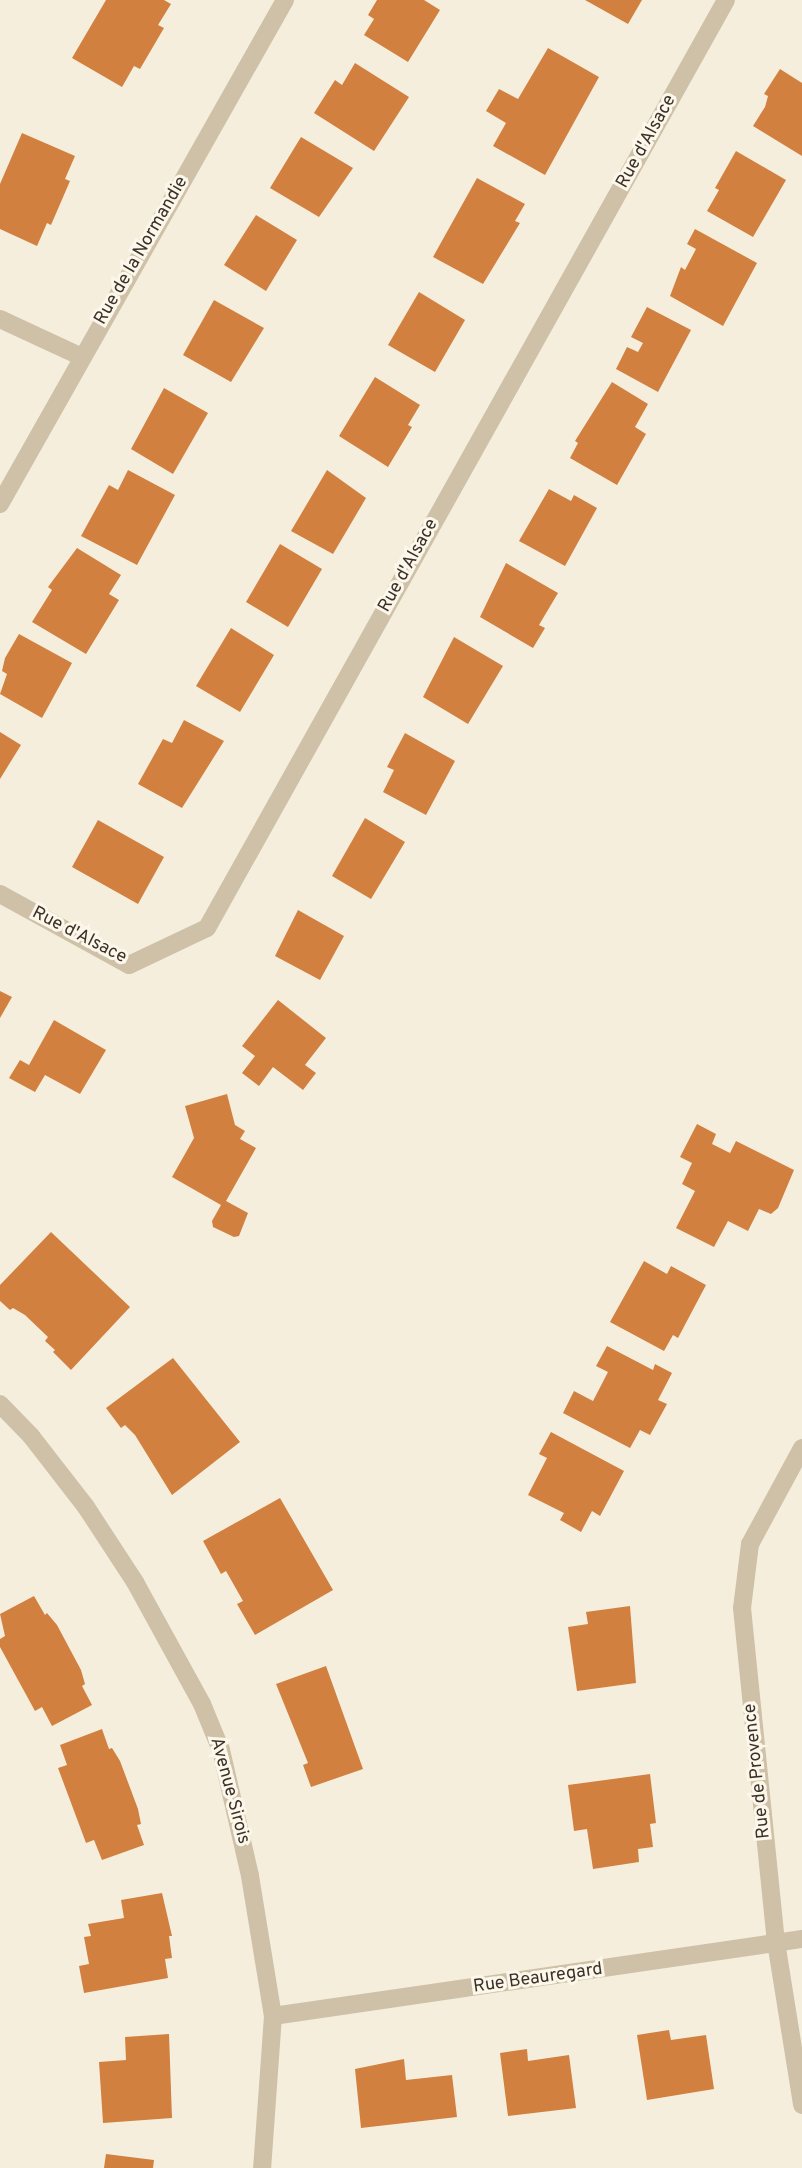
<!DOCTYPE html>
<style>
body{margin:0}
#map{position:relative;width:802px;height:2168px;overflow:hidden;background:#f5eedd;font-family:Overpass,sans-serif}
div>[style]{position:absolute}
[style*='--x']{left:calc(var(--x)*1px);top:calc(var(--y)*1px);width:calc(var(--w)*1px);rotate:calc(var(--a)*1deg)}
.building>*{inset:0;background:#d1803f}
.minor>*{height:18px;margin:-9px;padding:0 9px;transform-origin:9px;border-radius:9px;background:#cec1a7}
span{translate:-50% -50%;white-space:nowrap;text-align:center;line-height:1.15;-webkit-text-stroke:6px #fcf7ea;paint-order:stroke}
.street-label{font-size:18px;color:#3a3229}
</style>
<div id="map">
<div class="building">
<div style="clip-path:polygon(106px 0,164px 0,171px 4px,158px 25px,164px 28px,140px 69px,134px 66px,122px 87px,72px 58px)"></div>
<div style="clip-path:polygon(377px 0,424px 0,440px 10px,408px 62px,364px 35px,374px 19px,368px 15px)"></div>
<div style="clip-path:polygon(585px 0,642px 0,628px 24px)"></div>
<div style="clip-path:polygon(548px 48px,599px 77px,545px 175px,493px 146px,506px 123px,486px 111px,499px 89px,518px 99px)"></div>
<div style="clip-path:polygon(355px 63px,409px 97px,374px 151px,314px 113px,335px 80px,342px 85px)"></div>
<div style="clip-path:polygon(780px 69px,802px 83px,802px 156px,753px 126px,765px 107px,768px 96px,764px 94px)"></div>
<div style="clip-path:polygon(22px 133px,75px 156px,65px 179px,70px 181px,51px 225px,47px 223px,37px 246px,0 229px,0 184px)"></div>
<div style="clip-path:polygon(301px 137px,353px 168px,319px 217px,270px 188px)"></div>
<div style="clip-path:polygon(736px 151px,786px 180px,753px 237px,707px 211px,719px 190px,715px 188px)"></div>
<div style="clip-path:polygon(477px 178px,525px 204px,515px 221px,520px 223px,483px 284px,433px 257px)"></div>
<div style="clip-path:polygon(256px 215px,297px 240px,266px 291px,224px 265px)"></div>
<div style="clip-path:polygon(695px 229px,757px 263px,723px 326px,670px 296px,681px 267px,685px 270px,696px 249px,687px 244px)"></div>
<div style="clip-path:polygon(419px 292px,465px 320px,435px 372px,388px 345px)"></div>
<div style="clip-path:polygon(214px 300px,264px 328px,231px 382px,183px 355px)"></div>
<div style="clip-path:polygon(647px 307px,691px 330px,658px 392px,616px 369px,627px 347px,638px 352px,643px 343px,631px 337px)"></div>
<div style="clip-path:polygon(375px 377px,420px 405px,408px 425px,412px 427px,388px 467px,339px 436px)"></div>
<div style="clip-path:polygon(612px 382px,648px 404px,635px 427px,646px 434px,617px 485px,570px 458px,578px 443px,575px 441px)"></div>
<div style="clip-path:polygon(164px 388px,208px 413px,173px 474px,131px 449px)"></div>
<div style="clip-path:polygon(128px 470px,175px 495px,137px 565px,81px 536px,109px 485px,118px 490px)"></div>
<div style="clip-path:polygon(327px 470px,366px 498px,333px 554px,291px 531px)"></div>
<div style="clip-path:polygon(549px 489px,571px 501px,574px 495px,597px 508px,565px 566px,519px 541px)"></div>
<div style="clip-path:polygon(280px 544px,322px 569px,288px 627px,246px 602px)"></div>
<div style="clip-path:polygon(77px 548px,121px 575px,109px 594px,119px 600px,86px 654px,32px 622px,52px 590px,48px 587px)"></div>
<div style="clip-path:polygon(506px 563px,558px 593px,539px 625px,545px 628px,533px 648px,480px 617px)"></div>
<div style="clip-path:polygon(231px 628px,274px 655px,240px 712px,196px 686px)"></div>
<div style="clip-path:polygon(19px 634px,72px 663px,42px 718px,0 694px,7px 674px,2px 671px,5px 658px)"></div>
<div style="clip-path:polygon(454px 637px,503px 666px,468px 724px,423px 697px)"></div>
<div style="clip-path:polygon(184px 720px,224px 741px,182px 808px,138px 784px,163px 739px,172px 743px)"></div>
<div style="clip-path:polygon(0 732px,21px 745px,0 779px)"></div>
<div style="clip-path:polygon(405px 733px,455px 761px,426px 815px,383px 792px,394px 770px,387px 767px)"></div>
<div style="clip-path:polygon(365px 818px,405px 842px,371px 899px,332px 876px)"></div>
<div style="clip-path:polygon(98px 820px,164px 857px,138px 904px,72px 867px)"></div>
<div style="clip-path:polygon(298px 910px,344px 936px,320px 980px,275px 956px)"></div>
<div style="clip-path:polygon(0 991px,12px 997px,0 1018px)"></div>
<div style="clip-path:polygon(278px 1000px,326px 1038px,305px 1065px,316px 1073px,303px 1090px,273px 1067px,259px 1086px,242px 1073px,255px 1056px,242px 1046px)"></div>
<div style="clip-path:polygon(54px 1020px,106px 1050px,80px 1094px,45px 1075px,35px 1092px,9px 1078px,20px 1060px,29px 1065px)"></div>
<div style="clip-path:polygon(227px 1094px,235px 1125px,245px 1131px,240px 1139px,256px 1148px,226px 1201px,248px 1213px,239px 1236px,234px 1237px,213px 1227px,212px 1221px,221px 1205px,172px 1177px,194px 1138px,185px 1106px)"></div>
<div style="clip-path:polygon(697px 1124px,716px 1134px,712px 1144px,730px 1153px,736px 1141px,794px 1170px,778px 1208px,771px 1214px,759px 1209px,748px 1231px,728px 1221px,714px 1247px,676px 1228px,695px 1191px,682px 1184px,692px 1163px,680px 1157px)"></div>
<div style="clip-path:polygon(51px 1232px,130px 1307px,71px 1370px,53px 1352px,55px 1350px,45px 1341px,48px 1337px,25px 1315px,13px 1308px,10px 1310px,0 1301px,0 1285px)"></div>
<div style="clip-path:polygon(644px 1261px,667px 1274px,671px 1266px,706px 1285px,678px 1338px,673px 1335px,664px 1351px,610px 1322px)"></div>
<div style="clip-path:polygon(607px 1346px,653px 1370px,655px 1364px,672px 1373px,658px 1400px,667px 1404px,650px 1435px,640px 1430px,630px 1448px,563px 1413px,574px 1391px,593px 1401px,608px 1372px,596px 1366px)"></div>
<div style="clip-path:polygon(173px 1358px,240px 1442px,172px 1495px,135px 1435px,125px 1425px,121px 1428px,106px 1408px)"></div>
<div style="clip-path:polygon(551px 1432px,624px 1471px,600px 1516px,592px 1511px,581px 1532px,560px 1520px,564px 1513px,528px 1495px,547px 1458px,539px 1454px)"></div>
<div style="clip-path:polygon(280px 1498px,333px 1590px,255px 1635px,237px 1604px,243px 1601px,226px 1571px,221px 1574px,203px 1541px)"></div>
<div style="clip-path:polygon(34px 1596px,45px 1615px,47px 1613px,57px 1625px,81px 1670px,85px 1684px,82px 1686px,92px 1705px,52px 1726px,42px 1707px,35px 1711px,0 1647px,0 1639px,5px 1636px,0 1614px)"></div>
<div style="clip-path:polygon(630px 1606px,636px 1683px,577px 1691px,568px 1627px,588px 1624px,586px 1612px)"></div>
<div style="clip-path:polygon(326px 1666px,363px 1769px,311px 1787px,303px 1765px,308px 1763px,276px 1684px)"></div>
<div style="clip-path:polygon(102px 1729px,109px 1749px,112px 1748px,120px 1761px,138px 1809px,141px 1824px,137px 1825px,144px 1845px,102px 1860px,94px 1840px,86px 1843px,58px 1768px,67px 1765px,60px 1745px)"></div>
<div style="clip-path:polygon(650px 1774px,656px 1823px,650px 1824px,653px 1847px,638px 1849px,639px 1862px,593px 1869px,587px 1829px,574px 1831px,568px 1785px)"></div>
<div style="clip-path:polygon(162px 1893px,172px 1936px,169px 1936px,172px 1958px,165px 1959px,168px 1978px,84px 1993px,79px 1966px,89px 1964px,84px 1937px,91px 1936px,88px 1924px,124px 1918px,121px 1900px)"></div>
<div style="clip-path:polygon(669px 2030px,671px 2040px,706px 2035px,714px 2089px,647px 2100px,637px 2035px)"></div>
<div style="clip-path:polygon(169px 2034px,172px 2118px,103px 2123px,99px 2062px,126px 2060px,125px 2037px)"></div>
<div style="clip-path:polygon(527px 2049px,528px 2061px,569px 2055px,576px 2108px,508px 2116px,500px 2053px)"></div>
<div style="clip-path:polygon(404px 2059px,406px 2080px,452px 2075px,457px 2117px,361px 2128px,355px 2069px)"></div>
<div style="clip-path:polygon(106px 2154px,154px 2160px,153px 2168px,104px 2168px)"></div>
</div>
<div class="minor">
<div style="--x:0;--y:319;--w:90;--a:24.9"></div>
<div style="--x:0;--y:504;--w:579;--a:-60.51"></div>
<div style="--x:0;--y:894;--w:147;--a:28.8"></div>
<div style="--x:129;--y:965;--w:86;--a:-25.4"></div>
<div style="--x:207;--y:928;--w:1063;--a:-60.78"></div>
<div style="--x:0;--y:1404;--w:45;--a:45.9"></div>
<div style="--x:31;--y:1436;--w:90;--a:52.2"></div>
<div style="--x:86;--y:1507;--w:90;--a:56.8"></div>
<div style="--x:135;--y:1582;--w:139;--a:61.2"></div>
<div style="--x:202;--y:1704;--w:50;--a:67.6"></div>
<div style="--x:221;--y:1750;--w:129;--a:77"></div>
<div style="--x:250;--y:1876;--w:142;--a:80.7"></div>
<div style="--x:273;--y:2016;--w:152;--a:94.1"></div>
<div style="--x:802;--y:1448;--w:109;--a:118.4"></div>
<div style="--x:750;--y:1544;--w:64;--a:97.1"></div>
<div style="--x:742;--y:1608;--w:336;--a:84.2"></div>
<div style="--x:776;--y:1942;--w:165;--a:80.9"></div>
<div style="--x:273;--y:2016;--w:535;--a:-8.28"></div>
</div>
<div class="street-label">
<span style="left:647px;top:142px;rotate:-61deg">Rue d'Alsace</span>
<span style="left:142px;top:251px;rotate:-60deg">Rue de la Normandie</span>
<span style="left:409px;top:566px;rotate:-61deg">Rue d'Alsace</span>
<span style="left:79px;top:936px;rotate:27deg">Rue d'Alsace</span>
<span style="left:758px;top:1771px;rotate:-96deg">Rue de Provence</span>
<span style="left:229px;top:1791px;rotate:75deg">Avenue Sirois</span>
<span style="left:538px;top:1979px;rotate:-8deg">Rue Beauregard</span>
</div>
</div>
